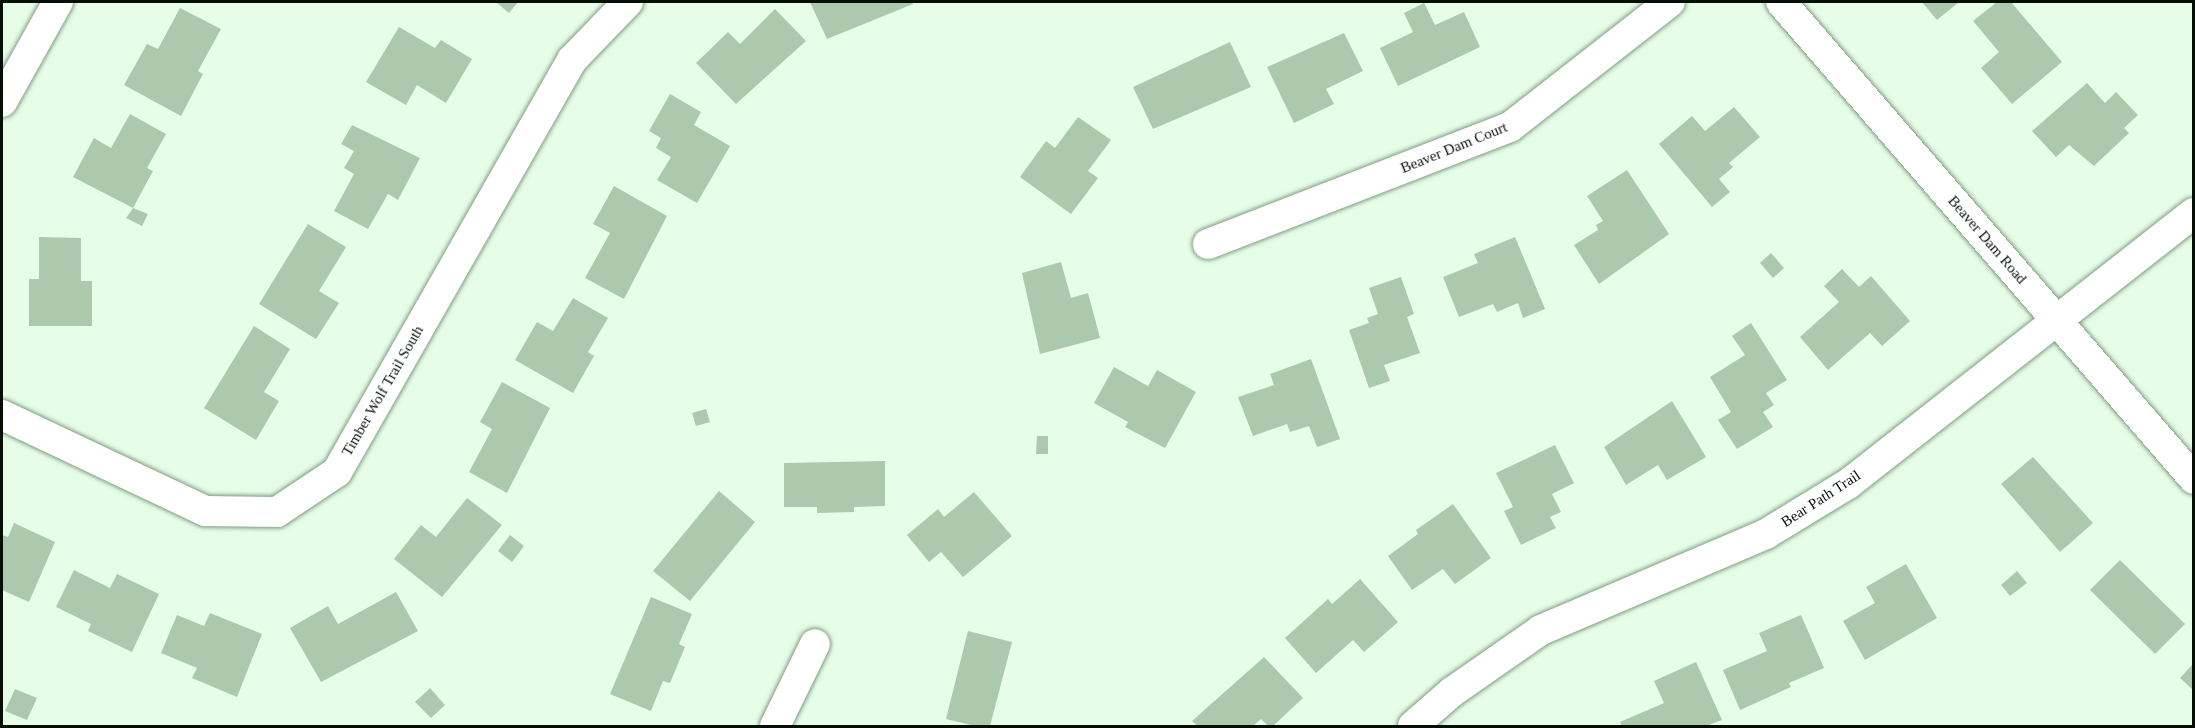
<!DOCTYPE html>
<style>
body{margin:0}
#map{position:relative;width:2195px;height:728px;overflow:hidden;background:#e6fee7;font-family:Georgia,serif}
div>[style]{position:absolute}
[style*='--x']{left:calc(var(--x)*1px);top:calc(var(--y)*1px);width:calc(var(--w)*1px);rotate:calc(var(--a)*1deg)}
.building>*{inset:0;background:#acc9ae}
.roads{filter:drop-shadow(0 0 2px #809c82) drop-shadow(0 0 2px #809c82)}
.street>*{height:30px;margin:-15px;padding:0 15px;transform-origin:15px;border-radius:15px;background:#fff}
span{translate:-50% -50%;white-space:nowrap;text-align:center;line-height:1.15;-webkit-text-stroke:4.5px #fff;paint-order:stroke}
.street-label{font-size:15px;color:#050f06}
.frame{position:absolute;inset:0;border:3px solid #050f06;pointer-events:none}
</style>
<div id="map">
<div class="building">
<div style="clip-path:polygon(496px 2px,518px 2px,509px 13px)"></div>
<div style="clip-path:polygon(810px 2px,912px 2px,913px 4px,827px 39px)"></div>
<div style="clip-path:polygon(1922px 2px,1959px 2px,1937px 20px)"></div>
<div style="clip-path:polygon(1997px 2px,2011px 2px,2062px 62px,2012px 104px,1981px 68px,1999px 52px,1973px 21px)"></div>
<div style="clip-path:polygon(1424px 3px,1435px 25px,1464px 12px,1480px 47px,1398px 86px,1380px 48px,1413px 32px,1404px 13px)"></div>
<div style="clip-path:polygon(180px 8px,221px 29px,198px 71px,203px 74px,181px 116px,124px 85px,147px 44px,158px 49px)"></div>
<div style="clip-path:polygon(775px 9px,806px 41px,736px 104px,696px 63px,728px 32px,740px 44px)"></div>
<div style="clip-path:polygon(399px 27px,435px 48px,441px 40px,472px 59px,446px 103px,417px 85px,406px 105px,366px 82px)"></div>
<div style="clip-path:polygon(1344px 33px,1363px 71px,1326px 89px,1334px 104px,1294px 123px,1267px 67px)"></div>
<div style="clip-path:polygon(1230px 42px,1251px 87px,1153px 129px,1133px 87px)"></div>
<div style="clip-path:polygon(2087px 83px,2105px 103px,2116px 92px,2138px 115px,2124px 128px,2129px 133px,2094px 166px,2069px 145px,2056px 157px,2032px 131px)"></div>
<div style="clip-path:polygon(670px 94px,701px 112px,694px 125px,730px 146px,697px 203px,657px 180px,671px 157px,656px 148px,661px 138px,649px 131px)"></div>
<div style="clip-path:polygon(1734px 107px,1760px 137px,1729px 163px,1733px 167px,1719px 179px,1730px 192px,1712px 207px,1659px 144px,1692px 116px,1705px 131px)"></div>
<div style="clip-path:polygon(130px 114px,166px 134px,147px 168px,153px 171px,133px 208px,148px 214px,142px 226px,126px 218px,133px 208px,73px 177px,94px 138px,111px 148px)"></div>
<div style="clip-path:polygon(1078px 117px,1111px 140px,1088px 171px,1098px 178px,1071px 214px,1020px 177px,1046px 141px,1055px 148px)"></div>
<div style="clip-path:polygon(352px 125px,420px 158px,398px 200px,388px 194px,368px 229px,334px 211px,354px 174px,344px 168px,354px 151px,341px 144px)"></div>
<div style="clip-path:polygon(1627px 170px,1669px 234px,1599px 284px,1574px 245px,1598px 230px,1596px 225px,1603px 221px,1587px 196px)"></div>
<div style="clip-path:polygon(614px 186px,667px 216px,624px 299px,585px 278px,610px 233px,593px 224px)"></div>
<div style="clip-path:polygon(308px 224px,346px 247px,319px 291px,339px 303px,316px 339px,259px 304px)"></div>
<div style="clip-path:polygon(39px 237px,81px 238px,81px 281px,92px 281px,92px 326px,29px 326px,29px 279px,39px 279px)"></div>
<div style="clip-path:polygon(1515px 237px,1545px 309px,1523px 318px,1518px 303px,1497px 312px,1493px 304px,1459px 317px,1443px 277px,1478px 263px,1474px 254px)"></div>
<div style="clip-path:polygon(1771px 253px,1784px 268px,1773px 278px,1760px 263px)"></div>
<div style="clip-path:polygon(1061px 262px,1071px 298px,1088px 293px,1100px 338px,1040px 354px,1022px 273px)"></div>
<div style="clip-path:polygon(1842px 269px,1859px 287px,1871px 276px,1910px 321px,1882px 346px,1870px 333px,1828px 370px,1800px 337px,1839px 302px,1824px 286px)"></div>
<div style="clip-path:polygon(1401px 277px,1414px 314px,1407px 317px,1420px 353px,1384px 365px,1390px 381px,1369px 388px,1349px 330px,1369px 323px,1367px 318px,1378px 314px,1369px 288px)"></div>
<div style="clip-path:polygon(573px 298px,608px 318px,588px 352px,594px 356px,573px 393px,515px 360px,537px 322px,553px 331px)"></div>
<div style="clip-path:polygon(1751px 323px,1787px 380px,1766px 393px,1774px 405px,1763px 412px,1773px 427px,1737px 449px,1718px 420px,1731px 412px,1710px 377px,1745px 355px,1732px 336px)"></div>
<div style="clip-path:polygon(254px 326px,290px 349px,264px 392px,279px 401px,256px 440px,204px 408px)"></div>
<div style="clip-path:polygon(1311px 359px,1340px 439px,1317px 447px,1309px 426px,1290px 432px,1287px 424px,1253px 436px,1238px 397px,1274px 385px,1270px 374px)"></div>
<div style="clip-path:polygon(1114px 367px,1148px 386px,1157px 370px,1196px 392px,1165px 448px,1125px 427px,1128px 422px,1094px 403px)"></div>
<div style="clip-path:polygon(502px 382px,550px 408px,507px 493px,469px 472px,492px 429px,480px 422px)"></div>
<div style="clip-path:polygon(1672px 401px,1706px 457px,1667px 480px,1658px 465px,1626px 485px,1604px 447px)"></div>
<div style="clip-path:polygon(706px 409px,710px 422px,696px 426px,692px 413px)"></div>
<div style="clip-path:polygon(1037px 436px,1048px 436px,1048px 454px,1036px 454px)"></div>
<div style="clip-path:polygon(1555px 445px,1574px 483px,1552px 494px,1561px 512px,1550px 517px,1556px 528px,1521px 545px,1504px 511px,1513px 507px,1496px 473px)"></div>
<div style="clip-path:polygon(2033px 457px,2093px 523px,2060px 552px,2001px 484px)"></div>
<div style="clip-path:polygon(885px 461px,885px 506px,854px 507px,854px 512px,817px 513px,817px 507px,784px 507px,784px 463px)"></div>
<div style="clip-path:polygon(719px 491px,755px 522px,690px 601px,653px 571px)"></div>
<div style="clip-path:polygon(974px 492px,1012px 536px,963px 577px,941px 552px,929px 562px,907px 535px,938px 509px,944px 517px)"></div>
<div style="clip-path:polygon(467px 498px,502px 525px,442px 597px,394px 559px,421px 525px,436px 537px)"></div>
<div style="clip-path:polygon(1453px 504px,1491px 558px,1455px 584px,1443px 569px,1412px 590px,1388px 556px,1418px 534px,1416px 530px)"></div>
<div style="clip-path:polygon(14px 523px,55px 542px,29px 602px,2px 590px,2px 535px,8px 537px)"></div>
<div style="clip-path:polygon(510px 535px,524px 546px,512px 562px,498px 551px)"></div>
<div style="clip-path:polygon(2120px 560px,2185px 624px,2155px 654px,2090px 590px)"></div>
<div style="clip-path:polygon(1906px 564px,1937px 618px,1865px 660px,1843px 621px,1875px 603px,1866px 587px)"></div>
<div style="clip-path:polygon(74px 570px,110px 588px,117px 574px,159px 594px,132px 652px,88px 631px,91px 624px,56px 607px)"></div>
<div style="clip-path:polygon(2017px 571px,2027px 583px,2010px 596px,2001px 585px)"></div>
<div style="clip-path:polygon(1360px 579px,1398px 622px,1364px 652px,1353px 640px,1316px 673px,1285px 638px,1328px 599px,1332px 604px)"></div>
<div style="clip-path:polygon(396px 592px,418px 631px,321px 682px,290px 628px,328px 606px,338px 624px)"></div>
<div style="clip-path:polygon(651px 597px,692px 614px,679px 644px,685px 647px,670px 683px,663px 681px,651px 711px,610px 694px)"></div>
<div style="clip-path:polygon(210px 613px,262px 634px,237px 697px,192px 678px,197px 668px,161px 653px,177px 615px,204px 626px)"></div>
<div style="clip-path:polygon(1801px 615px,1824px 668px,1789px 683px,1791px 687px,1740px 710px,1723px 670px,1767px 651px,1759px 633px)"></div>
<div style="clip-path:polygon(968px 631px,1012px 642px,990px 726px,975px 726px,946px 719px)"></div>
<div style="clip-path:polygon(1264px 657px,1303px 698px,1273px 726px,1268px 726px,1261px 719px,1253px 726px,1198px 726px,1192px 721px)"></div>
<div style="clip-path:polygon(1696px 662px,1722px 720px,1706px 726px,1622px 726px,1620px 722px,1664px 703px,1654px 681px)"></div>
<div style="clip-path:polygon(2194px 663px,2194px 691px,2180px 678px)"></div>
<div style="clip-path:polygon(430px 688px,445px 705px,431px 718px,415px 702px)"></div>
<div style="clip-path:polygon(15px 689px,37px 698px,27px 720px,5px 711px)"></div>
</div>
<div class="roads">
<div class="street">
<div style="--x:1781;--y:2;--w:631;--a:49.11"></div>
<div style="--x:2;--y:102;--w:115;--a:-60.8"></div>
<div style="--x:1208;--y:244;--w:324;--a:-21.2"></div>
<div style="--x:1510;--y:127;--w:203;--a:-38"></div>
<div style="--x:2;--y:415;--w:225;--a:25.3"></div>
<div style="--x:205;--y:511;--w:72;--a:0.8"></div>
<div style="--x:277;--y:512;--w:72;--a:-33.7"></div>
<div style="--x:337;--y:472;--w:474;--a:-60.3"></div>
<div style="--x:572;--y:60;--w:81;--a:-46"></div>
<div style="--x:775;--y:726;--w:91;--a:-64"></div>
<div style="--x:1413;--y:726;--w:52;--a:-41.1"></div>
<div style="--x:1452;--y:692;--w:108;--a:-34.9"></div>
<div style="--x:1541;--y:630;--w:245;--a:-23.1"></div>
<div style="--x:1766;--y:534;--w:96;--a:-31.4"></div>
<div style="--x:1848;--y:484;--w:439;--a:-38.1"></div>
</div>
</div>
<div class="street-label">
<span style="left:1454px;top:148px;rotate:-22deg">Beaver Dam Court</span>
<span style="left:1987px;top:240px;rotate:49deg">Beaver Dam Road</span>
<span style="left:383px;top:391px;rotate:-60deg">Timber Wolf Trail South</span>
<span style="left:1821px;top:499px;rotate:-33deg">Bear Path Trail</span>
</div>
<div class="frame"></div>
</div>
